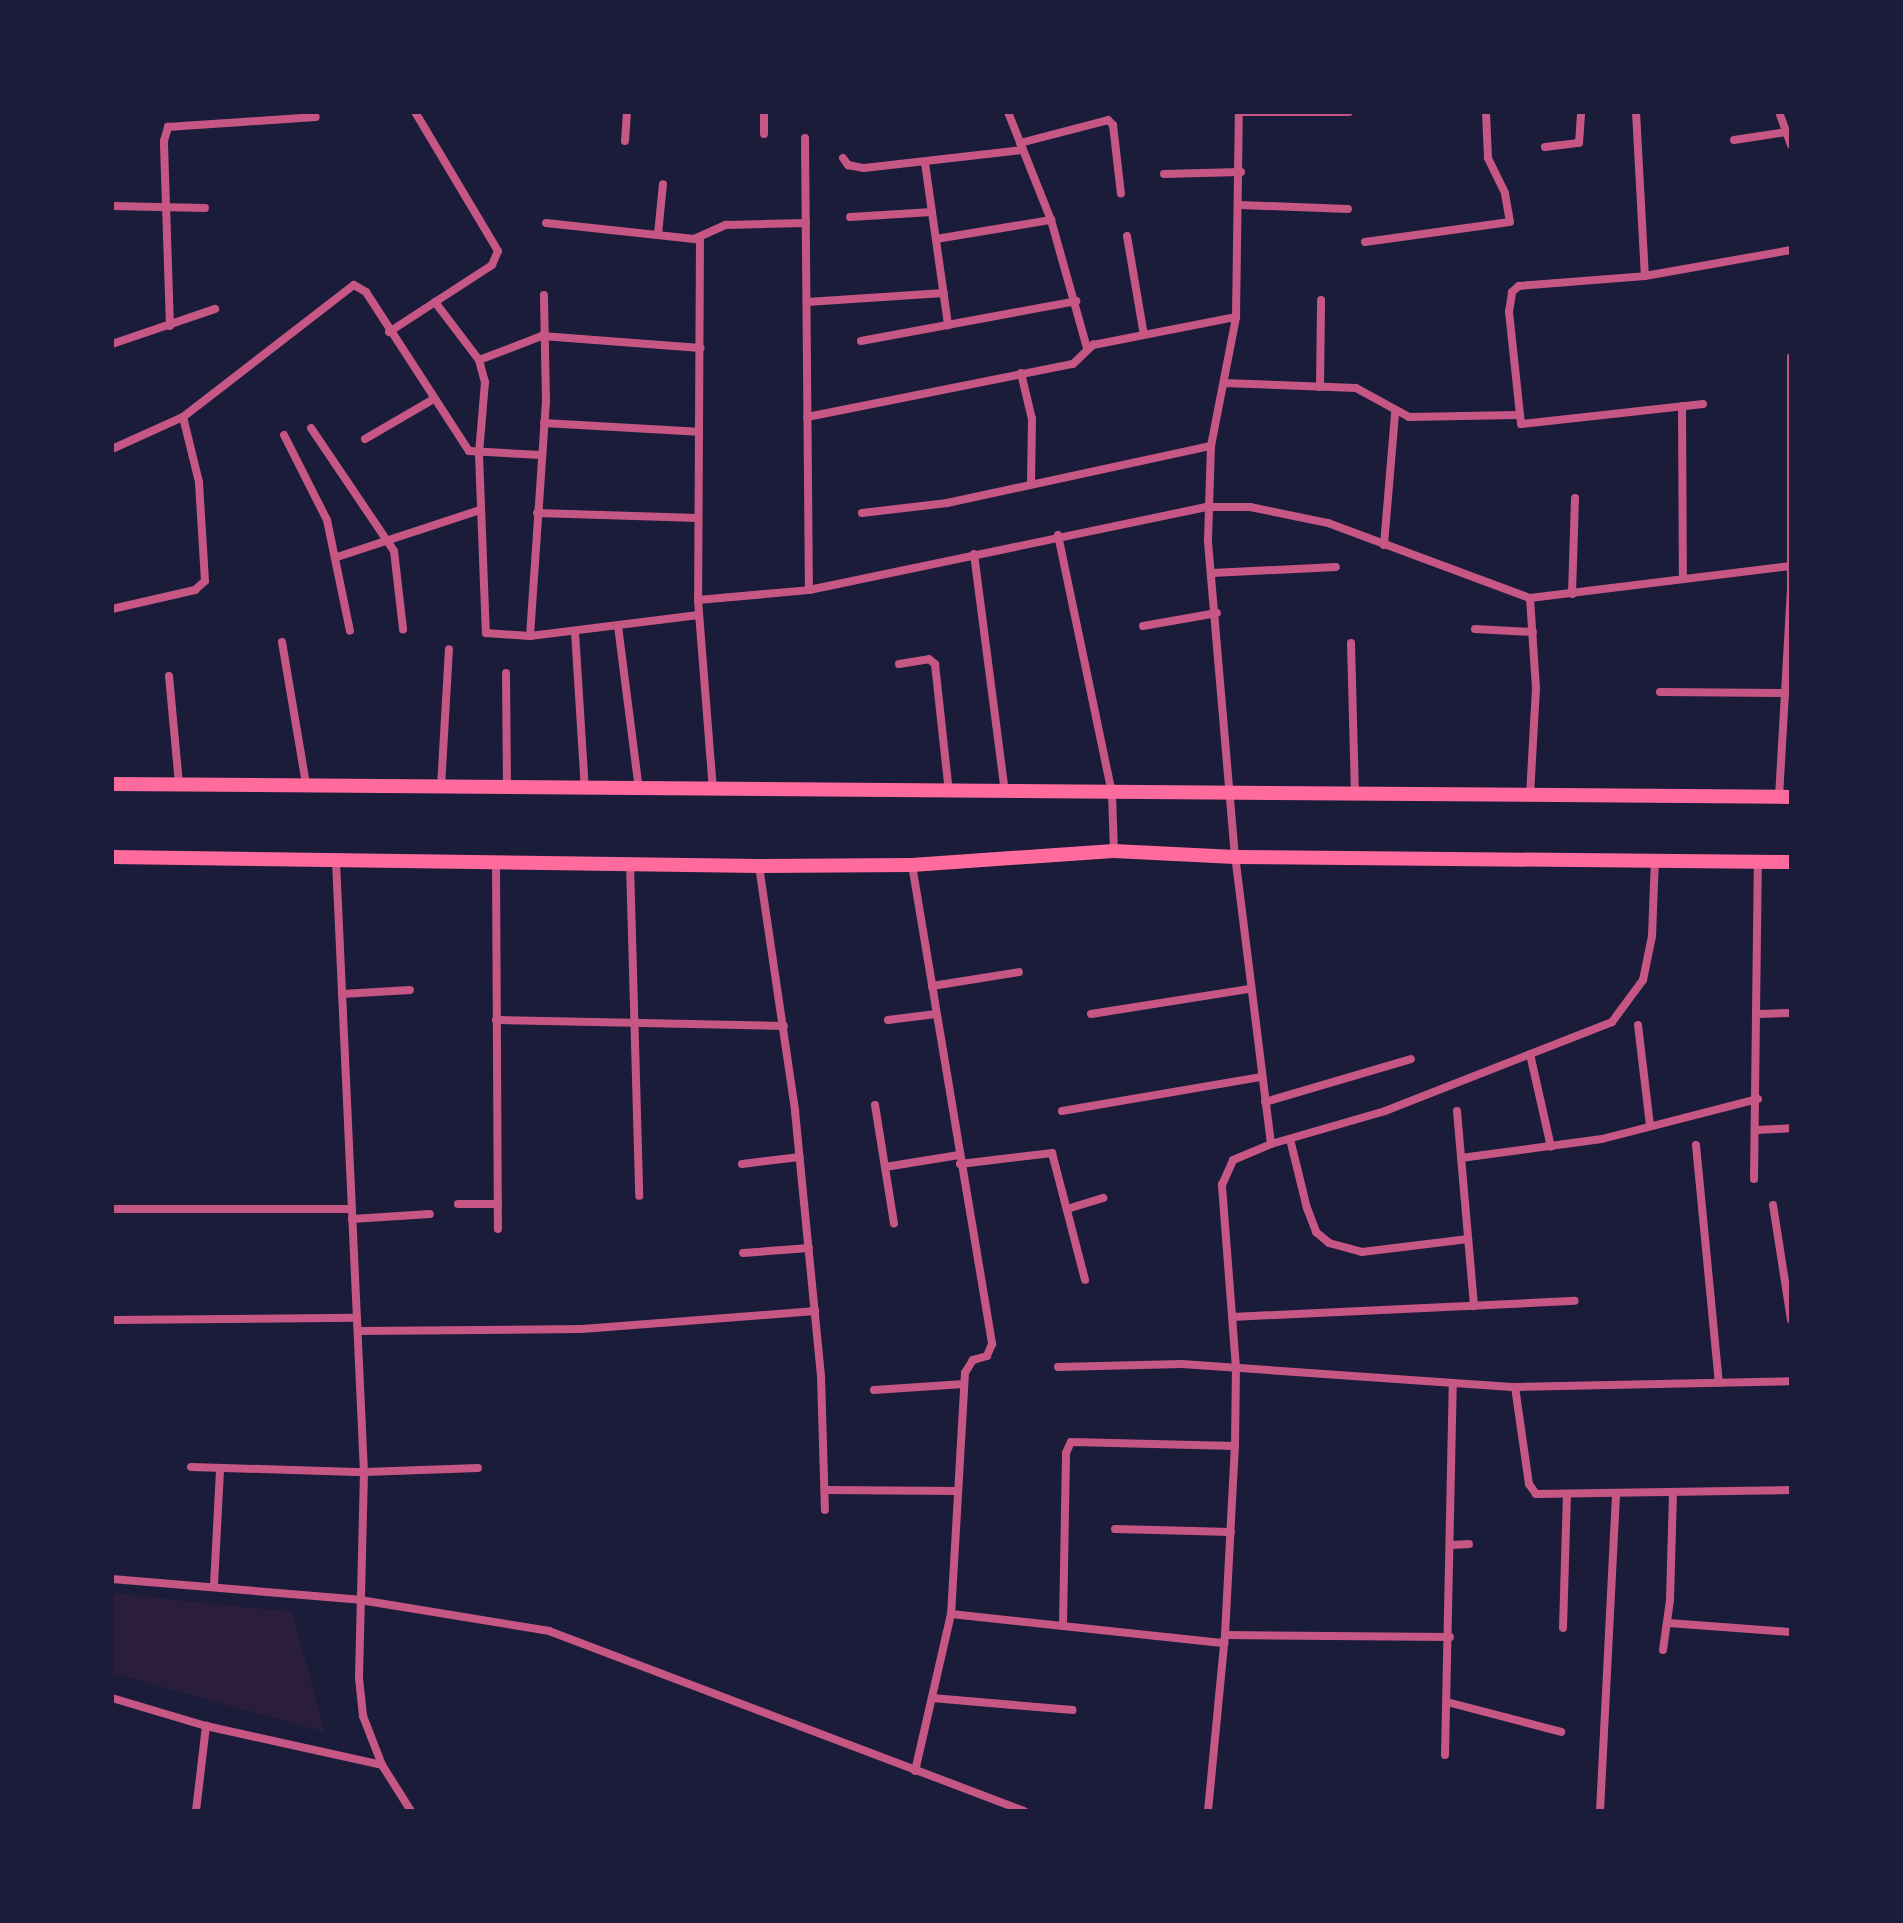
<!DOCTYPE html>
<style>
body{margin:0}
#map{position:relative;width:1903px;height:1923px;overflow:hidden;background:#1b1b3a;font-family:"Nunito Sans",sans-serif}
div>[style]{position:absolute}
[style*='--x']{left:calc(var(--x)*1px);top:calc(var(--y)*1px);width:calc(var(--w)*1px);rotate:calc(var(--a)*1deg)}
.green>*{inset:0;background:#2a1e3b}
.minor>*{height:8px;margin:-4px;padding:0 4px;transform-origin:4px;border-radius:4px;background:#c65784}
.secondary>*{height:14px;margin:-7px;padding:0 7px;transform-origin:7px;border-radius:7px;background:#ff6b9d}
span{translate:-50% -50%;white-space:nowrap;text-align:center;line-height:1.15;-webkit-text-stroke:6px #1b1b3a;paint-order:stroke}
.frame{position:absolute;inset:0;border:114px solid #1b1b3a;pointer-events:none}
</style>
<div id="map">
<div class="green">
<div style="clip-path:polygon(112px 1593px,292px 1612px,325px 1732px,112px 1673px)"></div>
</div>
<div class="minor">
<div style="--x:764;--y:112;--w:22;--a:90"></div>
<div style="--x:1008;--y:112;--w:116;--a:68.3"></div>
<div style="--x:1051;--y:220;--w:133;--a:74.3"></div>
<div style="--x:1636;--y:112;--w:164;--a:86.9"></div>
<div style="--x:1779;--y:112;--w:35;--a:70"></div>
<div style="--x:805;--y:138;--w:452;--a:89.5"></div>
<div style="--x:1734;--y:140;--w:53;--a:-8.7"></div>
<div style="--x:625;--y:141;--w:29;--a:-86"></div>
<div style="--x:1020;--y:143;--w:91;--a:-14.6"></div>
<div style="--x:1108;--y:120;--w:7;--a:45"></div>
<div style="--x:1113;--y:125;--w:69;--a:83.4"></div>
<div style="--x:1545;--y:147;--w:34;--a:-7"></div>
<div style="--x:1579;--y:143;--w:31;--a:-86"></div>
<div style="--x:843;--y:158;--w:9;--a:54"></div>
<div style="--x:848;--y:165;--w:16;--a:11"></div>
<div style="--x:864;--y:168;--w:160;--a:-6.5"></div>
<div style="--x:925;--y:163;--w:164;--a:81.9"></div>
<div style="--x:1164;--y:174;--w:77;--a:-1.5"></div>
<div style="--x:1240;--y:205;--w:108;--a:2.1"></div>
<div style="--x:112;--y:206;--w:93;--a:1.2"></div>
<div style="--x:850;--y:217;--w:82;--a:-3.5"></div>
<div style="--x:546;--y:223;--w:149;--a:6.2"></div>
<div style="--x:694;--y:239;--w:35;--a:-24"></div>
<div style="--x:726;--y:225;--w:80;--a:-1.4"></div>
<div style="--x:658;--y:234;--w:50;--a:-84.3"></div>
<div style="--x:1127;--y:236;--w:100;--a:80.3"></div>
<div style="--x:700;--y:237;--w:363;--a:90.3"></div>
<div style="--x:698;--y:600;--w:190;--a:85.5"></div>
<div style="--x:936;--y:239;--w:117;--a:-9.4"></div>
<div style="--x:1365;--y:242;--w:146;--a:-7.9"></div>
<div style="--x:1510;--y:222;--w:29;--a:-100"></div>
<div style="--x:1505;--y:193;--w:39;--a:-116"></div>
<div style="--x:1488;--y:158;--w:46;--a:-92.5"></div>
<div style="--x:435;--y:302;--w:73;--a:52.8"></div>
<div style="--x:479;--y:360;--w:23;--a:75"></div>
<div style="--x:485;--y:382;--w:72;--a:94.8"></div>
<div style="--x:479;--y:454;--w:179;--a:87.8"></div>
<div style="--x:486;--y:633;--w:44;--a:3.9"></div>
<div style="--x:530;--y:636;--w:170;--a:-7.1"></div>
<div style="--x:807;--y:302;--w:137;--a:-3.8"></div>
<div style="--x:170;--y:326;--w:185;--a:-91.9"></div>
<div style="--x:164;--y:141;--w:15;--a:-74"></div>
<div style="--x:168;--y:127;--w:148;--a:-3.9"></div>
<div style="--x:389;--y:332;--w:123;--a:-33"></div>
<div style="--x:492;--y:265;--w:15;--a:-67"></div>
<div style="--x:498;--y:251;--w:162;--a:-120.8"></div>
<div style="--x:861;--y:341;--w:219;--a:-10.5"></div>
<div style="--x:112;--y:344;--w:109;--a:-18.8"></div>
<div style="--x:479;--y:360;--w:67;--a:-20.9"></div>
<div style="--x:542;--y:336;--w:159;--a:4.3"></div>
<div style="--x:1021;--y:373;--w:47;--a:76.6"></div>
<div style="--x:1032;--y:419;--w:63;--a:90.9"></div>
<div style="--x:1224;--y:383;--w:132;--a:2.2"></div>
<div style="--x:1356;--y:388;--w:60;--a:28.7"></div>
<div style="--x:1409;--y:417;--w:108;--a:-1.1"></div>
<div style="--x:1320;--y:387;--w:87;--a:-89.3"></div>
<div style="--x:1703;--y:404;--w:183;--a:173.7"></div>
<div style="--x:1521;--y:424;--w:113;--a:-96.1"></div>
<div style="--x:1509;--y:312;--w:20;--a:-81"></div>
<div style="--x:1512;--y:292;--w:9;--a:-41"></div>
<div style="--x:1519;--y:286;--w:126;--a:-4.5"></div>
<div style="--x:1645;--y:276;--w:148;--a:-10.1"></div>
<div style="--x:1682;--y:406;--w:173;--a:89.7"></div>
<div style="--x:807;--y:417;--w:271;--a:-11.3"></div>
<div style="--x:1073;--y:364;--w:28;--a:-44"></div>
<div style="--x:1093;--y:345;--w:146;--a:-11.1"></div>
<div style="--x:544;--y:423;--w:154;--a:3.3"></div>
<div style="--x:311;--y:428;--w:148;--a:56"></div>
<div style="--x:394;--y:551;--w:79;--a:83.4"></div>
<div style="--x:284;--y:435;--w:95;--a:63.2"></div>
<div style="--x:327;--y:520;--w:113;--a:78.3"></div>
<div style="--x:365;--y:439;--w:78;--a:-30.2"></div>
<div style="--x:112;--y:449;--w:78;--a:-24.3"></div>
<div style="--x:183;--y:417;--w:216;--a:-37.7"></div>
<div style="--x:354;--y:285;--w:14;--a:30"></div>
<div style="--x:366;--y:292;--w:189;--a:57.1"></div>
<div style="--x:469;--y:451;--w:72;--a:3.2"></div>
<div style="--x:537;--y:513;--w:161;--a:1.8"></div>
<div style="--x:862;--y:513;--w:86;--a:-6.7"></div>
<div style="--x:947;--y:503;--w:270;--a:-12.2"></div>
<div style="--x:1058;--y:535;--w:265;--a:78.2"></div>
<div style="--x:1112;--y:794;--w:57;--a:88"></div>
<div style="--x:1384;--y:545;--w:132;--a:-85.2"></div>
<div style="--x:974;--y:554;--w:240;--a:82.6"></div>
<div style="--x:337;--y:557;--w:151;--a:-18.2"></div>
<div style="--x:1212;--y:573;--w:124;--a:-2.8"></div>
<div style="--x:1572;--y:594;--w:96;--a:-88.2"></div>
<div style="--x:1530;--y:598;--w:261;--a:-7"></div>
<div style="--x:1530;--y:598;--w:90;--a:86.2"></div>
<div style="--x:1536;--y:688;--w:108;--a:93.2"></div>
<div style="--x:698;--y:600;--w:111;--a:-5.1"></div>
<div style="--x:809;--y:590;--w:406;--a:-11.8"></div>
<div style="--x:1206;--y:507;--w:44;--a:0"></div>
<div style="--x:1250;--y:507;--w:80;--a:11.6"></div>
<div style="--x:1328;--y:523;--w:215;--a:20.4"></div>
<div style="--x:112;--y:609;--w:85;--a:-12.9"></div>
<div style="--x:195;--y:590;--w:13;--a:-42"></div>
<div style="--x:205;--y:581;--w:99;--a:-93.5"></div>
<div style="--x:199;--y:482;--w:67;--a:-103.8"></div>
<div style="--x:618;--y:626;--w:164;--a:82.7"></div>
<div style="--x:1143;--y:626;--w:75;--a:-10"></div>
<div style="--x:1475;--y:629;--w:58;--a:3"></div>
<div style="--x:575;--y:632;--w:157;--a:86.4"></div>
<div style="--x:530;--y:636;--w:235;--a:-86.1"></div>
<div style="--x:546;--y:402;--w:107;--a:-91.1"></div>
<div style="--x:282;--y:642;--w:144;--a:80.4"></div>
<div style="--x:1351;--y:643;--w:151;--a:88.5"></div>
<div style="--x:899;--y:664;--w:30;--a:-9"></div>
<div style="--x:929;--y:659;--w:8;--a:40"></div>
<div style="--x:935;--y:664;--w:129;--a:83.8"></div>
<div style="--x:506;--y:673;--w:115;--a:89.5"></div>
<div style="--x:169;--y:676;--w:108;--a:84.7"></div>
<div style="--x:1660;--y:692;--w:127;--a:0.5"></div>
<div style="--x:441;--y:787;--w:138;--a:-86.7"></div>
<div style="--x:1779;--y:797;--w:207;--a:-86.7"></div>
<div style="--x:1791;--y:590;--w:233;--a:-90"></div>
<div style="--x:336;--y:861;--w:612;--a:87.38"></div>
<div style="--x:364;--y:1472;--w:206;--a:91.4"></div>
<div style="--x:359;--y:1678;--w:38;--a:84"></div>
<div style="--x:363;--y:1716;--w:53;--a:68.8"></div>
<div style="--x:382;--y:1765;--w:54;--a:57.8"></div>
<div style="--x:496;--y:862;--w:367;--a:89.7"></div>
<div style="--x:630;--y:864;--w:332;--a:88.4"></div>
<div style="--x:912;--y:865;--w:486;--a:80.5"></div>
<div style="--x:992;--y:1344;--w:13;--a:113"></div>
<div style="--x:987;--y:1356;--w:15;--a:164"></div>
<div style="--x:973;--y:1360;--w:15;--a:122"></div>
<div style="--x:965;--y:1373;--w:241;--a:93.3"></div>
<div style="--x:951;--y:1614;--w:161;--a:102.9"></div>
<div style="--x:759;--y:866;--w:248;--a:81.6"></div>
<div style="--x:795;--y:1111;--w:267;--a:84.4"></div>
<div style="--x:821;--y:1377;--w:133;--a:88.3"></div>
<div style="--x:932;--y:986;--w:88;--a:-9.1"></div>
<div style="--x:342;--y:994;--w:68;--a:-3.4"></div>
<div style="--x:1091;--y:1014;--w:159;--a:-9"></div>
<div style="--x:1759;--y:1014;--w:32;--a:-2"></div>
<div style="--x:496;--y:1020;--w:288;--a:1.2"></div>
<div style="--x:888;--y:1020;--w:48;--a:-7.1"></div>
<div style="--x:1638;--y:1025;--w:102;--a:83.2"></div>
<div style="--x:1530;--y:1054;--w:95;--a:77.3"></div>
<div style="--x:1265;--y:1102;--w:152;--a:-16.4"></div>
<div style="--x:875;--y:1105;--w:120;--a:80.9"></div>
<div style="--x:1062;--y:1111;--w:201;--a:-9.7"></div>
<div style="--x:1457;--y:1111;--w:196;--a:85"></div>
<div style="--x:1757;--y:1130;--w:34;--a:-3"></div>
<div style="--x:1290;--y:1139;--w:71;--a:76.2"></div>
<div style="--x:1307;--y:1208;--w:26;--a:69"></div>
<div style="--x:1316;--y:1232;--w:17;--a:40"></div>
<div style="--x:1329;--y:1243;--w:34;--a:15"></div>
<div style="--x:1362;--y:1252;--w:107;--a:-7"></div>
<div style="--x:1271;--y:1144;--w:119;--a:-16.1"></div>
<div style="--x:1385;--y:1111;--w:244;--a:-21.4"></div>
<div style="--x:1612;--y:1022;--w:52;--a:-53.6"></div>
<div style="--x:1643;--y:980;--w:45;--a:-78.4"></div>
<div style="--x:1652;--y:936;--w:77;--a:-87.8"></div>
<div style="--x:1696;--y:1145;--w:239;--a:84.5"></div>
<div style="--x:1461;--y:1158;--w:142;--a:-7.7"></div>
<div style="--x:1602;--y:1139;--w:161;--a:-14.4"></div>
<div style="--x:742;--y:1164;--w:58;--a:-6.9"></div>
<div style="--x:960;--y:1164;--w:93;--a:-6.8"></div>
<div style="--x:1052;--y:1153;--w:131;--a:75.4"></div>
<div style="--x:885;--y:1167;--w:75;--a:-9.2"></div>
<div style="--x:1754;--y:1179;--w:318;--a:-89.3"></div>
<div style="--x:458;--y:1204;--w:40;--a:0"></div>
<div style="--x:1773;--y:1205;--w:116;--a:81.1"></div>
<div style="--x:112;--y:1209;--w:239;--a:0"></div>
<div style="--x:1067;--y:1209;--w:38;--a:-17"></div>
<div style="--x:352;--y:1219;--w:78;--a:-3.7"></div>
<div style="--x:743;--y:1253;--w:66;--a:-4.3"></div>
<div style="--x:1232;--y:1317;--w:343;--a:-2.7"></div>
<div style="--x:112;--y:1320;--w:245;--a:-0.5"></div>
<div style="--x:358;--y:1331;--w:224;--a:-0.5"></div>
<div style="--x:582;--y:1329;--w:234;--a:-4.4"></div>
<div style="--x:1058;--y:1367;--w:124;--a:-1.4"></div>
<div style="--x:1182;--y:1364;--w:334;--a:4"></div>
<div style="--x:1515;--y:1387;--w:276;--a:-1.2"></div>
<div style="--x:1515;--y:1387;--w:98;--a:81.8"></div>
<div style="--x:1529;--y:1484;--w:12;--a:55"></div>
<div style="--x:1536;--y:1494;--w:255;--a:-0.9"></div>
<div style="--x:874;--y:1390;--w:90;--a:-3.8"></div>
<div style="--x:191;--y:1467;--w:173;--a:1.7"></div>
<div style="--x:364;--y:1472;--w:114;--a:-2"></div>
<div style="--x:825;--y:1490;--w:133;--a:0.4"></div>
<div style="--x:1115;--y:1529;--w:116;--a:1.5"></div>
<div style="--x:1452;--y:1545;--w:17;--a:-3"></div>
<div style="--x:112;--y:1579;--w:249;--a:4.8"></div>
<div style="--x:360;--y:1600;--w:192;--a:9.3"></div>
<div style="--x:549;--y:1631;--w:508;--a:20.75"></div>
<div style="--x:214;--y:1585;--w:116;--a:-87"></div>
<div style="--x:951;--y:1614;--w:275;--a:6.1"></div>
<div style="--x:1668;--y:1623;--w:123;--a:4.2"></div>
<div style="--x:1063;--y:1626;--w:173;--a:-89"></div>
<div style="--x:1066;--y:1453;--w:12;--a:-66"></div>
<div style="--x:1071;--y:1442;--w:164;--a:1.4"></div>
<div style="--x:1563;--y:1628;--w:133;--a:-88.3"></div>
<div style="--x:1225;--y:1635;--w:225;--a:0.5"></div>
<div style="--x:1663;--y:1650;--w:50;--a:-82"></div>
<div style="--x:1670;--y:1600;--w:108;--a:-88.4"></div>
<div style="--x:112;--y:1698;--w:98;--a:16.6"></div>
<div style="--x:206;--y:1726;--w:180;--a:12.5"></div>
<div style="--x:932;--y:1698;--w:141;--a:4.9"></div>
<div style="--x:1447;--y:1702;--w:118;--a:14.7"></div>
<div style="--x:1445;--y:1755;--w:372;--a:-88.8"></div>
<div style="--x:196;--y:1811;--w:86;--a:-83.3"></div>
<div style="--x:1208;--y:1811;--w:177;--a:-84.5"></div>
<div style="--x:1225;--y:1635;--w:189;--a:-87"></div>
<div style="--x:1235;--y:1446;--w:78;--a:-89.3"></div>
<div style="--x:1236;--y:1368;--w:184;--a:-94.4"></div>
<div style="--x:1222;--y:1185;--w:27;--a:-66"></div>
<div style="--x:1233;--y:1160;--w:41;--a:-22.8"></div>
<div style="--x:1271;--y:1144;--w:289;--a:-97.1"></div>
<div style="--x:1235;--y:857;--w:318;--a:-94.9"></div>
<div style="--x:1208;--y:540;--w:94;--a:-88.2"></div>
<div style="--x:1211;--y:446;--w:131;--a:-79"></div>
<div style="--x:1236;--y:317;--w:205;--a:-89.2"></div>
<div style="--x:1239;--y:112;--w:110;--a:0"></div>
<div style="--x:1600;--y:1811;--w:318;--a:-87.1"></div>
</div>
<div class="secondary">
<div style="--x:112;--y:784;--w:1679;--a:0.44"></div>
<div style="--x:112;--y:857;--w:647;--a:0.8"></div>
<div style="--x:759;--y:866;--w:153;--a:-0.4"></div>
<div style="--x:912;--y:865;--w:202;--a:-4"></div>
<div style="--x:1114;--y:851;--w:121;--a:2.8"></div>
<div style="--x:1235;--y:857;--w:556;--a:0.52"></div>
</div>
<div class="frame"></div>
</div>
